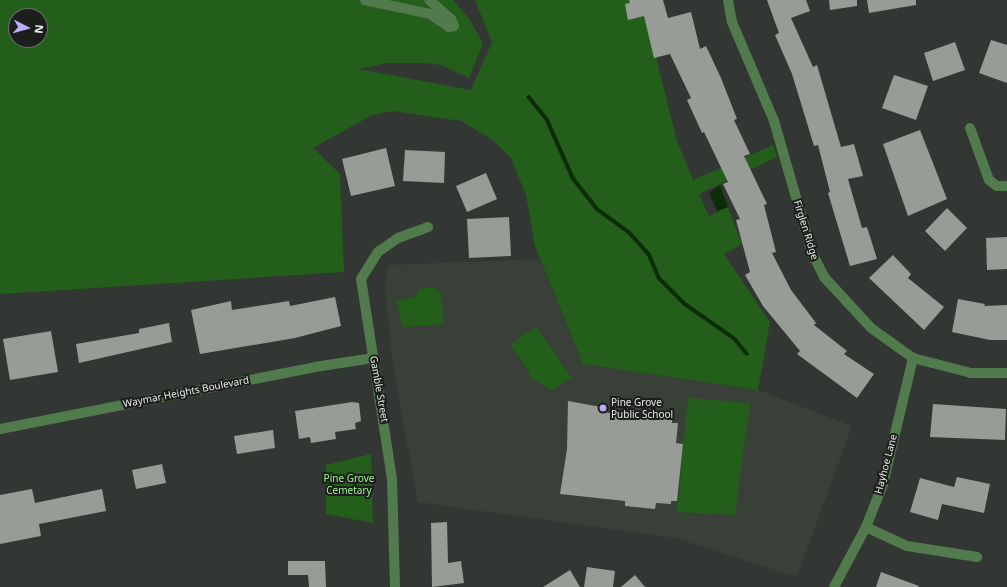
<!DOCTYPE html>
<style>
body{margin:0}
#map{position:relative;width:1007px;height:587px;overflow:hidden;background:#333733;font-family:"Noto Sans",sans-serif}
div>[style]{position:absolute}
[style*='--x']{left:calc(var(--x)*1px);top:calc(var(--y)*1px);width:calc(var(--w)*1px);rotate:calc(var(--a)*1deg)}
.built>*{inset:0;background:#384037}
.green>*{inset:0;background:#235e1b}
.water>*{inset:0;background:#0b2e07}
.stream>*{height:3.5px;margin:-1.75px;padding:0 1.75px;transform-origin:1.75px;border-radius:1.75px;background:#0b2e07}
.building>*{inset:0;background:#979c96}
.minor>*{height:10px;margin:-5px;padding:0 5px;transform-origin:5px;border-radius:5px;background:#527b4d}
.dots>*{width:11px;height:11px;translate:-50% -50%;box-sizing:border-box;border:2px solid #1c1e1c;border-radius:50%}
span{translate:-50% -50%;white-space:nowrap;text-align:center;line-height:1.15;-webkit-text-stroke:4px #1c1e1c;paint-order:stroke}
.street-label{font-size:10px;color:#e8eae8}
.poi-label{font-size:10px;color:#e8eae8}
.left{translate:0 -50%;text-align:left}
.park-label{font-size:10px;color:#9ef693}
.north{position:absolute;left:8px;top:8px;width:40px;height:40px;box-sizing:border-box;background:#1c1e1c;border:1px solid #6e706e;border-radius:50%;rotate:96deg;font-size:11px;font-weight:700;line-height:16px;text-align:center;color:#e8eae8}
.north::after{content:'';display:block;margin:auto;width:14px;height:18px;background:#b8abf7;clip-path:polygon(50% 0,100% 100%,50% 72%,0 100%)}
</style>
<div id="map">
<div class="built">
<div style="clip-path:polygon(540px 259px,583px 364px,758px 390px,852px 426px,797px 577px,675px 538px,418px 502px,393px 366px,385px 290px,386px 270px,389px 265px)"></div>
</div>
<div class="green">
<div style="clip-path:polygon(evenodd,0 0,453px 0,470px 20px,483px 43px,469px 78px,441px 65px,423px 63px,387px 63px,359px 69px,471px 90px,492px 42px,475px 0,642px 0,677px 141px,693px 180px,773px 145px,777px 157px,699px 194px,709px 216px,728px 207px,742px 244px,724px 254px,770px 322px,758px 390px,583px 364px,535px 246px,526px 195px,511px 158px,493px 140px,461px 121px,393px 111px,372px 115px,313px 148px,340px 174px,344px 272px,0 294px,0 0,16px 16px,40px 16px,40px 40px,16px 40px,16px 16px)"></div>
<div style="clip-path:polygon(434px 287px,441px 294px,444px 324px,402px 327px,397px 301px,416px 297px,419px 289px)"></div>
<div style="clip-path:polygon(536px 326px,572px 378px,551px 390px,529px 377px,530px 373px,510px 345px)"></div>
<div style="clip-path:polygon(688px 398px,750px 403px,735px 515px,677px 512px)"></div>
<div style="clip-path:polygon(371px 454px,373px 523px,326px 514px,326px 465px)"></div>
</div>
<div class="water">
<div style="clip-path:polygon(720px 185px,728px 207px,717px 211px,709px 193px)"></div>
</div>
<div class="stream">
<div style="--x:529;--y:97;--w:28;--a:51"></div>
<div style="--x:547;--y:119;--w:64;--a:66.2"></div>
<div style="--x:573;--y:178;--w:39;--a:52"></div>
<div style="--x:597;--y:209;--w:39;--a:36"></div>
<div style="--x:629;--y:232;--w:30;--a:48"></div>
<div style="--x:649;--y:254;--w:26;--a:67"></div>
<div style="--x:659;--y:278;--w:37;--a:45"></div>
<div style="--x:685;--y:304;--w:61;--a:35"></div>
<div style="--x:735;--y:339;--w:19;--a:51"></div>
</div>
<div class="building">
<div style="clip-path:polygon(629px 0,663px 0,668px 18px,691px 12px,700px 49px,706px 46px,721px 78px,737px 119px,734px 120px,750px 154px,744px 156px,767px 204px,764px 205px,776px 252px,772px 253px,791px 290px,816px 323px,814px 325px,847px 351px,844px 354px,874px 374px,857px 398px,797px 354px,800px 351px,763px 306px,745px 275px,750px 272px,736px 220px,740px 219px,723px 184px,728px 182px,704px 132px,702px 133px,687px 100px,691px 98px,670px 54px,654px 58px,644px 16px,628px 20px,625px 4px,630px 3px)"></div>
<div style="clip-path:polygon(767px 0,806px 0,810px 11px,791px 18px,813px 67px,817px 65px,841px 147px,854px 144px,863px 176px,848px 179px,862px 228px,867px 227px,877px 259px,850px 266px,828px 193px,830px 192px,818px 145px,814px 146px,792px 74px,775px 35px,779px 33px)"></div>
<div style="clip-path:polygon(829px 0,857px 0,857px 6px,830px 10px)"></div>
<div style="clip-path:polygon(867px 0,916px 0,916px 5px,869px 13px)"></div>
<div style="clip-path:polygon(991px 40px,1007px 45px,1007px 83px,979px 73px)"></div>
<div style="clip-path:polygon(955px 42px,965px 70px,933px 81px,924px 53px)"></div>
<div style="clip-path:polygon(894px 75px,928px 86px,916px 120px,882px 108px)"></div>
<div style="clip-path:polygon(920px 130px,947px 199px,908px 216px,883px 144px)"></div>
<div style="clip-path:polygon(386px 148px,395px 186px,351px 196px,342px 159px)"></div>
<div style="clip-path:polygon(405px 150px,445px 152px,444px 183px,403px 181px)"></div>
<div style="clip-path:polygon(486px 173px,497px 199px,467px 212px,456px 186px)"></div>
<div style="clip-path:polygon(947px 208px,967px 228px,945px 251px,925px 231px)"></div>
<div style="clip-path:polygon(509px 217px,511px 256px,469px 258px,467px 219px)"></div>
<div style="clip-path:polygon(1007px 237px,1007px 269px,987px 270px,986px 238px)"></div>
<div style="clip-path:polygon(893px 255px,911px 274px,908px 278px,944px 307px,924px 330px,869px 278px)"></div>
<div style="clip-path:polygon(335px 297px,341px 326px,295px 338px,200px 354px,191px 310px,231px 301px,232px 310px,289px 301px,290px 306px)"></div>
<div style="clip-path:polygon(958px 299px,985px 304px,984px 306px,1007px 305px,1007px 340px,990px 340px,952px 332px)"></div>
<div style="clip-path:polygon(169px 323px,172px 342px,79px 363px,76px 344px,139px 333px,139px 329px)"></div>
<div style="clip-path:polygon(51px 331px,58px 372px,10px 380px,3px 339px)"></div>
<div style="clip-path:polygon(568px 401px,601px 407px,600px 412px,672px 419px,672px 423px,678px 423px,676px 443px,683px 444px,677px 501px,671px 501px,671px 504px,656px 503px,655px 509px,625px 506px,625px 501px,560px 494px,567px 449px)"></div>
<div style="clip-path:polygon(352px 402px,359px 403px,361px 421px,355px 423px,356px 429px,335px 432px,336px 439px,311px 443px,310px 437px,299px 439px,295px 411px)"></div>
<div style="clip-path:polygon(933px 404px,1006px 409px,1005px 440px,930px 437px)"></div>
<div style="clip-path:polygon(273px 430px,275px 448px,237px 454px,234px 436px)"></div>
<div style="clip-path:polygon(162px 464px,166px 483px,136px 489px,132px 470px)"></div>
<div style="clip-path:polygon(957px 477px,990px 484px,984px 513px,942px 504px,938px 520px,910px 512px,920px 478px,954px 487px)"></div>
<div style="clip-path:polygon(32px 489px,35px 503px,102px 489px,106px 511px,39px 524px,41px 536px,0 544px,0 495px)"></div>
<div style="clip-path:polygon(447px 522px,448px 563px,461px 561px,464px 583px,432px 587px,431px 523px)"></div>
<div style="clip-path:polygon(288px 561px,325px 561px,326px 587px,309px 587px,308px 575px,288px 575px)"></div>
<div style="clip-path:polygon(587px 567px,615px 571px,613px 587px,584px 587px)"></div>
<div style="clip-path:polygon(570px 570px,580px 587px,543px 587px)"></div>
<div style="clip-path:polygon(881px 572px,919px 586px,918px 587px,876px 587px)"></div>
<div style="clip-path:polygon(635px 575px,645px 587px,621px 587px)"></div>
</div>
<div class="minor">
<div style="--x:365;--y:0;--w:66;--a:12.2"></div>
<div style="--x:430;--y:14;--w:23;--a:34"></div>
<div style="--x:449;--y:27;--w:5;--a:-11"></div>
<div style="--x:454;--y:26;--w:8;--a:-113"></div>
<div style="--x:451;--y:19;--w:29;--a:-139"></div>
<div style="--x:728;--y:0;--w:22;--a:80"></div>
<div style="--x:732;--y:22;--w:108;--a:67"></div>
<div style="--x:774;--y:121;--w:137;--a:73.9"></div>
<div style="--x:812;--y:253;--w:27;--a:63"></div>
<div style="--x:824;--y:277;--w:69;--a:47.3"></div>
<div style="--x:871;--y:328;--w:52;--a:35.5"></div>
<div style="--x:913;--y:358;--w:60;--a:14.5"></div>
<div style="--x:971;--y:373;--w:36;--a:0"></div>
<div style="--x:970;--y:128;--w:55;--a:69.9"></div>
<div style="--x:989;--y:180;--w:10;--a:37"></div>
<div style="--x:997;--y:186;--w:10;--a:0"></div>
<div style="--x:0;--y:429;--w:321;--a:-11.1"></div>
<div style="--x:315;--y:367;--w:59;--a:-8.8"></div>
<div style="--x:866;--y:527;--w:45;--a:24.9"></div>
<div style="--x:907;--y:546;--w:71;--a:8.9"></div>
<div style="--x:395;--y:587;--w:108;--a:-91.6"></div>
<div style="--x:392;--y:479;--w:202;--a:-98.8"></div>
<div style="--x:361;--y:279;--w:32;--a:-58"></div>
<div style="--x:378;--y:252;--w:24;--a:-35"></div>
<div style="--x:398;--y:238;--w:32;--a:-20"></div>
<div style="--x:834;--y:587;--w:68;--a:-61.9"></div>
<div style="--x:866;--y:527;--w:46;--a:-68.4"></div>
<div style="--x:883;--y:484;--w:130;--a:-76.6"></div>
</div>
<div class="dots">
<div style="left:603px;top:408px;background:#b8abf7"></div>
</div>
<div class="street-label">
<span style="left:806px;top:230px;rotate:73deg">Firglen Ridge</span>
<span style="left:379px;top:389px;rotate:80deg">Gamble Street</span>
<span style="left:186px;top:392px;rotate:-11deg">Waymar Heights Boulevard</span>
<span style="left:886px;top:464px;rotate:-75deg">Hayhoe Lane</span>
</div>
<div class="poi-label">
<span class="left" style="left:611px;top:408px">Pine Grove<br>Public School</span>
</div>
<div class="park-label">
<span style="left:349px;top:484px">Pine Grove<br>Cemetary</span>
</div>
<div class="north">N</div>
</div>
